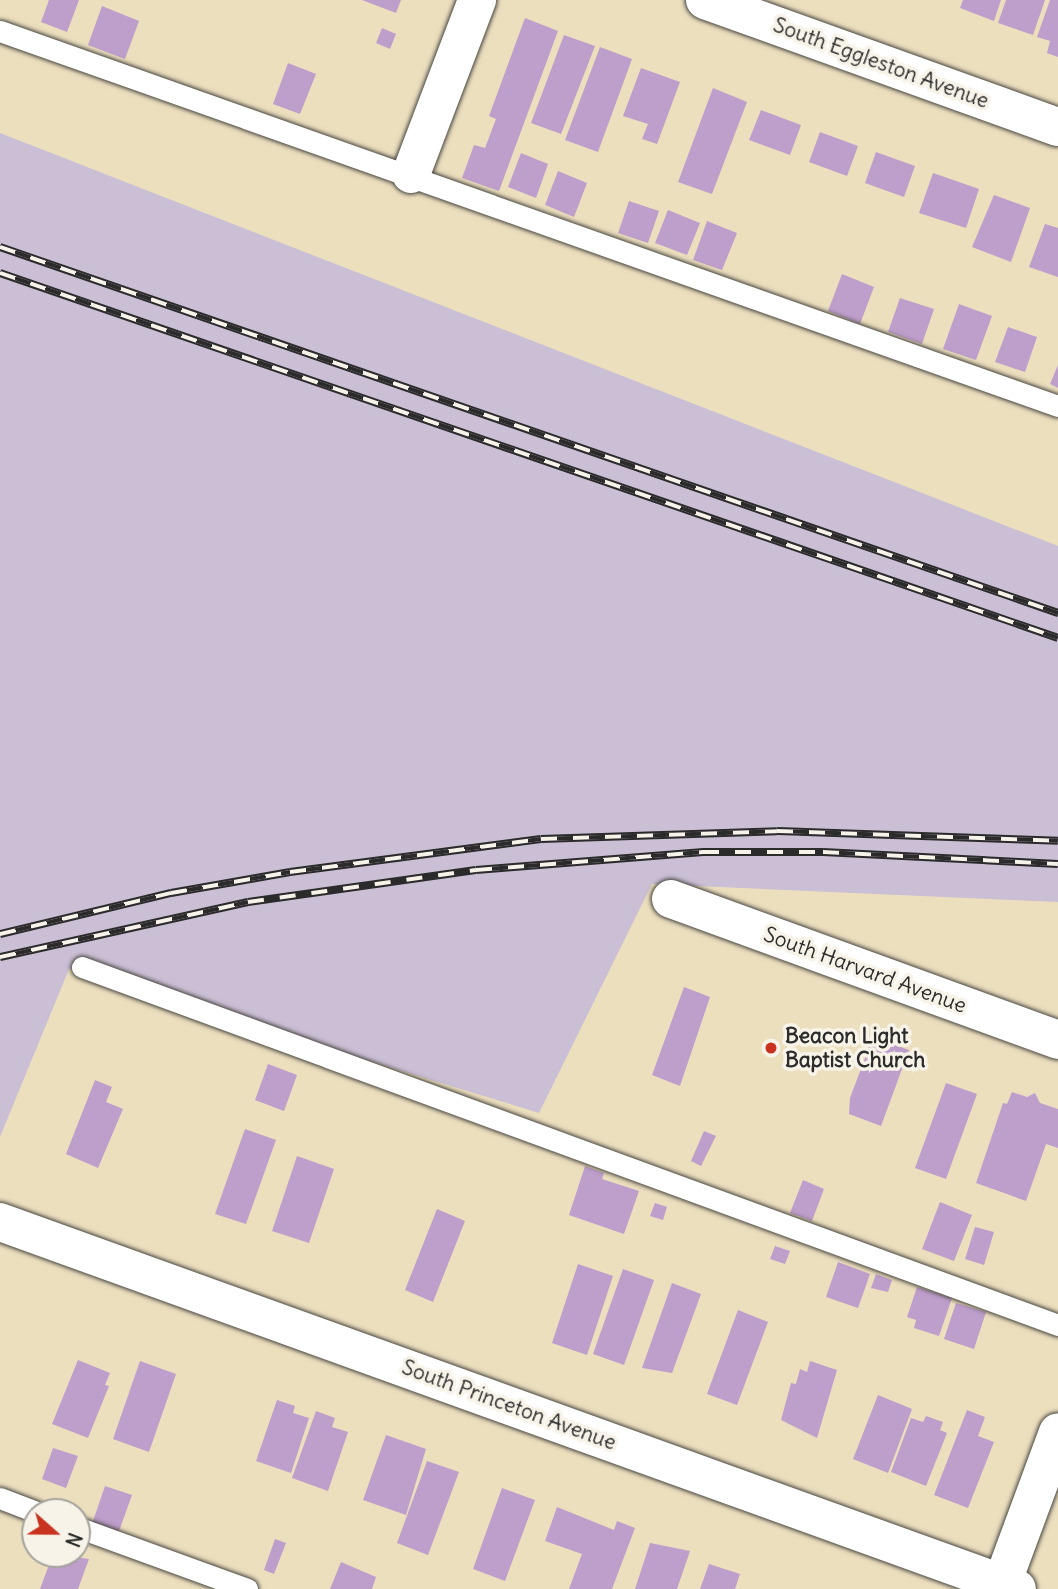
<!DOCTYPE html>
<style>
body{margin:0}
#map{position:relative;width:1058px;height:1589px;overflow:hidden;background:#ecdfbe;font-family:Delius,sans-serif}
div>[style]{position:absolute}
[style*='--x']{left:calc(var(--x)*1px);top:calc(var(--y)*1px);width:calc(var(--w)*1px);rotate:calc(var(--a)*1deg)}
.industrial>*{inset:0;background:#cbbfd5}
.building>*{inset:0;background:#be9ecb}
.roads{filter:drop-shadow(0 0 2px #484641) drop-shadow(0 0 2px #484641)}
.service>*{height:21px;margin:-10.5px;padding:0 10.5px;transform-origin:10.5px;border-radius:10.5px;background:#fff}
.minor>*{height:38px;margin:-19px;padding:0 19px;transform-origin:19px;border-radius:19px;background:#fff}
.rail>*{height:8px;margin-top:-4px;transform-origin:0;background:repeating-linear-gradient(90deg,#f7f3e8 0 16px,#2b2b2b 0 32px);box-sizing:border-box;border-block:2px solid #2b2b2b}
.dots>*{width:19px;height:19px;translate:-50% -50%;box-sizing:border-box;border:4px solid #f7f3e8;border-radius:50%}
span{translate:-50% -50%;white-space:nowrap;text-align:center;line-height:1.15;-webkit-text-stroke:7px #f7f3e8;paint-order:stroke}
.street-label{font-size:21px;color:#2b2b2b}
.poi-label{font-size:21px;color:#2b2b2b;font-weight:700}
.left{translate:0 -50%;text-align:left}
.north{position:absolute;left:21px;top:1498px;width:70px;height:70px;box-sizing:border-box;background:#f7f3e8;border:2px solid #a5a39c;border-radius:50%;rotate:111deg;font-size:19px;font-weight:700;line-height:28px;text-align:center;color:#2b2b2b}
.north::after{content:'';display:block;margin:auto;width:24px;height:32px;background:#c8321e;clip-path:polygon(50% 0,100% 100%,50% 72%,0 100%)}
</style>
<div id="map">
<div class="industrial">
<div style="clip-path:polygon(0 133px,1058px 546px,1058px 902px,652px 884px,539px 1113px,69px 969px,0 1137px)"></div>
</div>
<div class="building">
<div style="clip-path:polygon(49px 0,79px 0,67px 32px,41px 22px)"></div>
<div style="clip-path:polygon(362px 0,401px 0,396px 13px)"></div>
<div style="clip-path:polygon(963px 0,1001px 0,994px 21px,960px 8px)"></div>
<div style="clip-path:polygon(1006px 0,1045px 0,1033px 35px,998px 23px)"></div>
<div style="clip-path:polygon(1050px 0,1058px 0,1058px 57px,1047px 53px,1050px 41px,1037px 37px)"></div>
<div style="clip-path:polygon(102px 6px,139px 21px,125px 59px,88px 45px)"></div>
<div style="clip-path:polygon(525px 18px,558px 31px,499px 191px,462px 178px,474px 145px,485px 148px,496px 119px,489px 116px)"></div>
<div style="clip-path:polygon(382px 28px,396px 34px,390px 49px,376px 43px)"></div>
<div style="clip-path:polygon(564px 35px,595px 46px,561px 134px,531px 123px)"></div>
<div style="clip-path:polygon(600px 47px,632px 59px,598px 152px,565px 140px)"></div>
<div style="clip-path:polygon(288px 63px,316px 74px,300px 114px,273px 104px)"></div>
<div style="clip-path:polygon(641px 68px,680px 82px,657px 144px,642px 139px,648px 124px,623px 116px)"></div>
<div style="clip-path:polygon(713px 88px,747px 102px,712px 194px,678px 182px)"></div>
<div style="clip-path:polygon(761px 110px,801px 125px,790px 155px,749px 140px)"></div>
<div style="clip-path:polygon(820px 132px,858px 146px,847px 176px,809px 162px)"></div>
<div style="clip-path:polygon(876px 152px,915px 166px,904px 197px,865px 183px)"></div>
<div style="clip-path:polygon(521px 153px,548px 164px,536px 198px,508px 187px)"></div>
<div style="clip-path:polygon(558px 171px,587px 183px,574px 217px,545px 205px)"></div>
<div style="clip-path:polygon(933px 173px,979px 189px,966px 228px,919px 213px)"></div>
<div style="clip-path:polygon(994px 195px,1030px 208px,1011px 262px,972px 247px)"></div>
<div style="clip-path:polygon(629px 201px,659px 211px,648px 243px,618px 233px)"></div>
<div style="clip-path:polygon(668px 210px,700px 223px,687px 255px,655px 243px)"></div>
<div style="clip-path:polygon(707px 221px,737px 233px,722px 270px,693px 260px)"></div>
<div style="clip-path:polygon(1045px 224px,1058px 228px,1058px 277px,1029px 267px)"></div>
<div style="clip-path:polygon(842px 274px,874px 287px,860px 324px,828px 311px)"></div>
<div style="clip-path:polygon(900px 298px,934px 309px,922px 344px,888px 332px)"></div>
<div style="clip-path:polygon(959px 304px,992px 316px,976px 360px,943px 349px)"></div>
<div style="clip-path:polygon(1008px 327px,1037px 337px,1025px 372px,995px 362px)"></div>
<div style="clip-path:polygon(1058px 365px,1058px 388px,1050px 384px)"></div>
<div style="clip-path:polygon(684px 987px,710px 997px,680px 1086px,652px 1075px)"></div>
<div style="clip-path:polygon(873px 1037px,909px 1050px,881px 1126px,849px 1114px,850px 1098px)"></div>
<div style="clip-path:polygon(268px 1064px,297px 1075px,284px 1111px,255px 1100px)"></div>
<div style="clip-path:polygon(95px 1080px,112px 1087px,106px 1102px,123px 1109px,98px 1168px,66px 1154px)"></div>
<div style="clip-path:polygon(946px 1083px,977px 1094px,946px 1179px,915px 1168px)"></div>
<div style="clip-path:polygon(1012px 1092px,1027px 1097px,1035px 1093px,1040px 1103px,1058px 1109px,1058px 1148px,1046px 1144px,1026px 1201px,976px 1183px,1003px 1103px,1007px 1104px)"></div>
<div style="clip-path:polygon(245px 1129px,276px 1140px,246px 1224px,215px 1214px)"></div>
<div style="clip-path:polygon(704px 1131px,716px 1136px,701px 1166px,691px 1161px)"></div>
<div style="clip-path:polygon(297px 1156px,334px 1169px,309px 1243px,272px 1231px)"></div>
<div style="clip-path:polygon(585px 1166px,604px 1173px,602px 1179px,639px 1191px,624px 1234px,569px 1215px)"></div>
<div style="clip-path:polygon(803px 1180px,824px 1189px,812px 1221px,790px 1213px)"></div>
<div style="clip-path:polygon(940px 1202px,972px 1215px,954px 1261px,922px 1249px)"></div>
<div style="clip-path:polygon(655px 1203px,667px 1207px,663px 1220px,650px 1216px)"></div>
<div style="clip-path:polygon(437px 1209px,465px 1221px,433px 1302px,405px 1290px)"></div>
<div style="clip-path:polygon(975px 1227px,994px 1232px,984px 1265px,965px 1259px)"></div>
<div style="clip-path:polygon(775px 1246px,790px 1251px,785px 1264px,770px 1259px)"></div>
<div style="clip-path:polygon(838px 1262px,870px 1274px,858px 1308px,826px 1297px)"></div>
<div style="clip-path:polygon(578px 1264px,613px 1276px,587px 1355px,552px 1343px)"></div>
<div style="clip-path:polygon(623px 1269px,654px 1280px,624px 1365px,593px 1354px)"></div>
<div style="clip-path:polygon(876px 1274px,892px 1280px,888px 1292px,871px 1288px)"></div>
<div style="clip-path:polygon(672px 1283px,701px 1294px,672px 1373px,642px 1368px)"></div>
<div style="clip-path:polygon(917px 1287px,952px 1298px,939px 1336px,914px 1328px,916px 1320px,907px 1317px)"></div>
<div style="clip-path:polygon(956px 1303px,986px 1312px,974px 1349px,944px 1339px)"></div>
<div style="clip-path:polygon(738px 1310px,768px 1322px,737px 1405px,707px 1394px)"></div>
<div style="clip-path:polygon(78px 1360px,110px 1373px,105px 1385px,109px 1386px,88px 1438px,52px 1424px)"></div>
<div style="clip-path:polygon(140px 1361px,176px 1374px,149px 1452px,113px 1439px)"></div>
<div style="clip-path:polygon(810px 1361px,837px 1370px,817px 1438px,781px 1420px,791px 1383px,796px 1384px,800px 1369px,807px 1372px)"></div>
<div style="clip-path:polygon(878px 1395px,912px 1409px,888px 1473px,853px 1459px)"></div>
<div style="clip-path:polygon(277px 1400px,295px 1406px,293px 1413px,309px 1418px,291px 1473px,256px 1461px)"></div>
<div style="clip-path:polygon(967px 1410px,985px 1417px,978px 1436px,994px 1442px,968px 1508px,934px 1495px)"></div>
<div style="clip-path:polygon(316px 1411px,335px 1418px,332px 1427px,348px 1432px,328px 1491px,292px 1478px)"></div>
<div style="clip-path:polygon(926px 1416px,943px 1422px,940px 1430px,947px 1433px,926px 1486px,891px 1472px,911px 1418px,923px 1422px)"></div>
<div style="clip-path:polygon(386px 1435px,426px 1449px,406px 1515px,363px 1500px)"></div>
<div style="clip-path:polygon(53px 1448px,78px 1456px,66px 1488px,42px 1479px)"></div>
<div style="clip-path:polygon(427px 1461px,459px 1472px,428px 1555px,397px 1543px)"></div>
<div style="clip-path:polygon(105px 1486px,132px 1495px,118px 1534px,92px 1524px)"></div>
<div style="clip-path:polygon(502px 1488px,535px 1500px,505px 1581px,473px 1569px)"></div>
<div style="clip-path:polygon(557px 1507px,614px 1530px,617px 1521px,635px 1528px,612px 1589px,569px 1589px,582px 1554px,545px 1541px)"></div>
<div style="clip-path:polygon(275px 1539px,286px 1543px,274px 1574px,264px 1570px)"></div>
<div style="clip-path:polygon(650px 1543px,690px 1551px,677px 1589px,635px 1589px)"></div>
<div style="clip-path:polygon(53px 1554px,89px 1559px,78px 1589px,40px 1589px)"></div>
<div style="clip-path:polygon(341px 1562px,376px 1577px,372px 1589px,330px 1589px)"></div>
<div style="clip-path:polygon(709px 1564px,740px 1574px,735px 1589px,700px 1589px)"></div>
</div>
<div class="roads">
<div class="service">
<div style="--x:0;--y:31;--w:1122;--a:19.52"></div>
<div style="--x:82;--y:967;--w:1040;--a:20.14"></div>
<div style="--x:0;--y:1498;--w:40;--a:21"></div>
<div style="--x:77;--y:1527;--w:181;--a:20"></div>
</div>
<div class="minor">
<div style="--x:705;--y:0;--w:375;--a:19.8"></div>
<div style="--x:411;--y:174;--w:186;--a:-69.2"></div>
<div style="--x:671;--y:899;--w:412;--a:20"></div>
<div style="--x:0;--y:1222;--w:1081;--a:19.84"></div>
<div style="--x:1000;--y:1589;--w:167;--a:-69.7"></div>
</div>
</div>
<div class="rail">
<div style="--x:0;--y:247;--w:1120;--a:19.08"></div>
<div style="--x:0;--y:273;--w:1119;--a:19.03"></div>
<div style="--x:0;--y:934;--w:176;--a:-13.5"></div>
<div style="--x:171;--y:893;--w:121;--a:-10"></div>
<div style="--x:290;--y:872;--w:253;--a:-7.5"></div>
<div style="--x:541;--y:839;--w:236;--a:-1.9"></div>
<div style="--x:777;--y:831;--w:281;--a:2"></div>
<div style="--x:0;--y:957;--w:254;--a:-12.5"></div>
<div style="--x:248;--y:902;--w:230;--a:-8"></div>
<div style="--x:476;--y:870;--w:228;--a:-4.5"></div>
<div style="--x:703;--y:852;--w:120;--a:0"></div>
<div style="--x:823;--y:852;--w:235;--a:2.9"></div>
</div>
<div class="dots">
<div style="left:771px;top:1048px;background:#c8321e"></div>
</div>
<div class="street-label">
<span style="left:881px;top:63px;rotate:20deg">South Eggleston Avenue</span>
<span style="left:865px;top:970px;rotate:20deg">South Harvard Avenue</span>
<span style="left:509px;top:1405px;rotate:20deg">South Princeton Avenue</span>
</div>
<div class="poi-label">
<span class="left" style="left:785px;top:1048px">Beacon Light<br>Baptist Church</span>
</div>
<div class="north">N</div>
</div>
